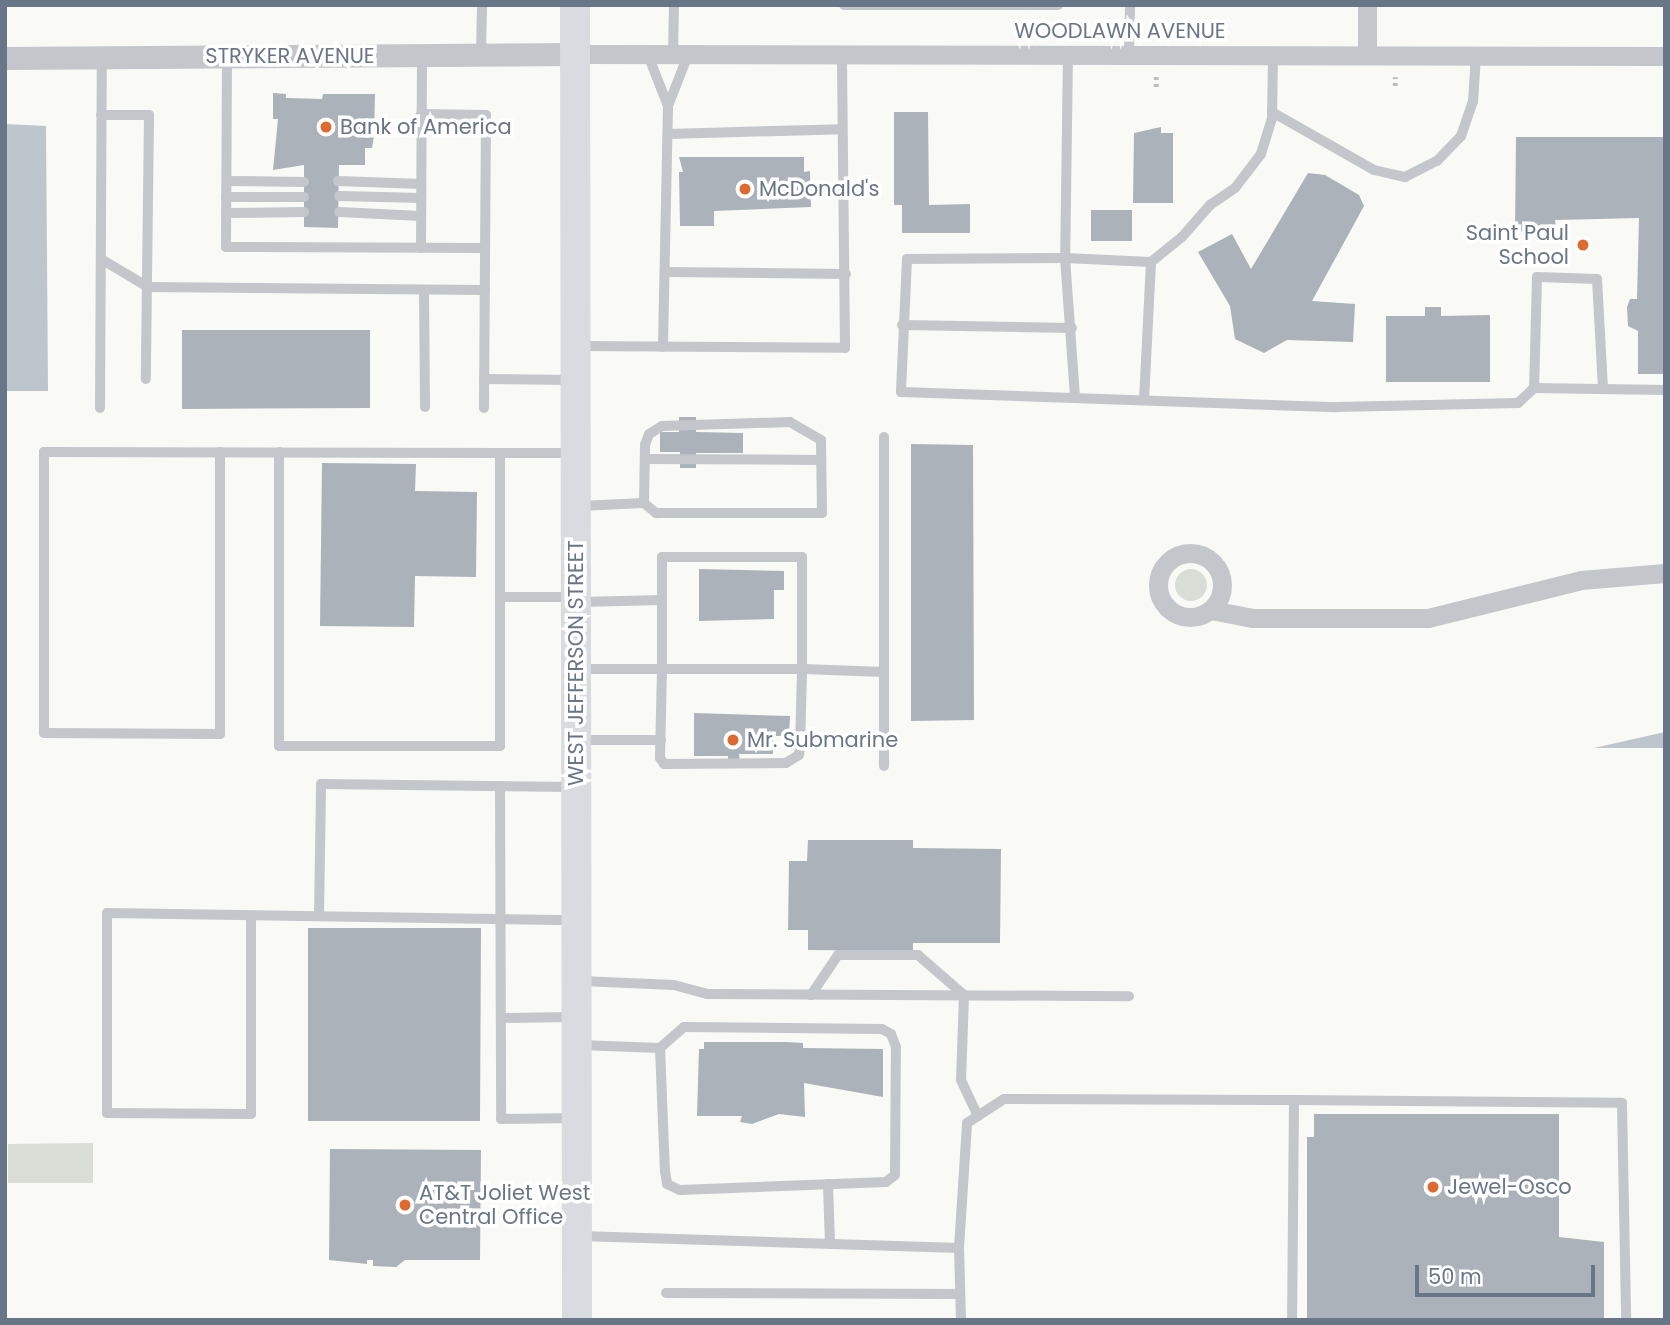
<!DOCTYPE html>
<style>
body{margin:0}
#map{position:relative;width:1670px;height:1325px;overflow:hidden;background:#f9f9f6;font-family:Poppins,sans-serif}
div>[style]{position:absolute}
[style*='--x']{left:calc(var(--x)*1px);top:calc(var(--y)*1px);width:calc(var(--w)*1px);rotate:calc(var(--a)*1deg)}
.green>*{inset:0;background:#d8ded6}
.round{border-radius:50%}
.water>*{inset:0;background:#bdc6cc}
.building>*{inset:0;background:#abb2b9}
.path>*{height:4.5px;margin-top:-2.25px;transform-origin:0;background:repeating-linear-gradient(90deg,#bdbfc2 0 3.5px,transparent 0 7px)}
.service>*{height:10px;margin:-5px;padding:0 5px;transform-origin:5px;border-radius:5px;background:#c3c6ca}
.minor>*{height:19px;margin:-9.5px;padding:0 9.5px;transform-origin:9.5px;border-radius:9.5px;background:#c3c6ca}
.minor>.ring{margin:-9.5px;padding:0;box-sizing:content-box;background:none;border:19px solid #c3c6ca;border-radius:50%}
.tertiary>*{height:23px;margin:-11.5px;padding:0 11.5px;transform-origin:11.5px;border-radius:11.5px;background:#c3c6ca}
.primary>*{height:30px;margin:-15px;padding:0 15px;transform-origin:15px;border-radius:15px;background:#d8dbdf}
.dots>*{width:19px;height:19px;translate:-50% -50%;box-sizing:border-box;border:4px solid #fff;border-radius:50%}
span{translate:-50% -50%;white-space:nowrap;text-align:center;line-height:1.15;-webkit-text-stroke:7px #fff;paint-order:stroke}
.street-label{font-size:21px;color:#697687}
.poi-label{font-size:21px;color:#697687}
.left{translate:0 -50%;text-align:left}
.right{translate:-100% -50%;text-align:right}
.frame{position:absolute;inset:0;border:7px solid #697687;pointer-events:none}
.scale{position:absolute;left:1415px;top:1265px;width:180px;height:32px;box-sizing:border-box;border:4px solid #697687;border-top:0;padding-left:9px;font-size:21px;line-height:24px;white-space:nowrap;color:#697687;-webkit-text-stroke:5px #fff;paint-order:stroke}
</style>
<div id="map">
<div class="green">
<div class="round" style="left:1175px;top:569px;width:32px;height:32px"></div>
<div style="clip-path:polygon(93px 1143px,93px 1183px,8px 1183px,8px 1144px)"></div>
</div>
<div class="water">
<div style="clip-path:polygon(5px 124px,46px 126px,48px 391px,5px 391px)"></div>
<div style="clip-path:polygon(1665px 732px,1665px 748px,1594px 748px)"></div>
</div>
<div class="building">
<div style="clip-path:polygon(273px 93px,286px 94px,286px 98px,322px 99px,323px 94px,375px 94px,374px 136px,372px 148px,365px 148px,365px 165px,339px 165px,338px 228px,304px 227px,304px 165px,273px 170px,278px 119px,273px 119px)"></div>
<div style="clip-path:polygon(894px 112px,928px 112px,929px 205px,970px 204px,970px 233px,902px 233px,902px 205px,894px 205px)"></div>
<div style="clip-path:polygon(1161px 127px,1161px 133px,1173px 133px,1173px 203px,1133px 203px,1134px 133px)"></div>
<div style="clip-path:polygon(1516px 137px,1665px 137px,1665px 374px,1638px 374px,1638px 331px,1628px 326px,1627px 307px,1630px 299px,1637px 299px,1639px 218px,1555px 220px,1556px 229px,1515px 232px)"></div>
<div style="clip-path:polygon(679px 157px,804px 157px,804px 172px,810px 171px,811px 207px,714px 211px,714px 226px,680px 226px,679px 172px,683px 172px)"></div>
<div style="clip-path:polygon(1308px 173px,1325px 175px,1359px 195px,1364px 206px,1312px 301px,1355px 304px,1353px 342px,1287px 340px,1264px 353px,1235px 339px,1230px 306px,1198px 252px,1232px 234px,1251px 269px)"></div>
<div style="clip-path:polygon(1091px 210px,1132px 210px,1132px 241px,1091px 241px)"></div>
<div style="clip-path:polygon(1425px 307px,1441px 307px,1441px 316px,1490px 315px,1490px 382px,1386px 382px,1386px 316px,1425px 316px)"></div>
<div style="clip-path:polygon(182px 330px,370px 330px,370px 408px,182px 409px)"></div>
<div style="clip-path:polygon(679px 417px,696px 417px,696px 432px,743px 433px,743px 453px,696px 453px,696px 468px,680px 468px,680px 452px,660px 452px,660px 432px,679px 432px)"></div>
<div style="clip-path:polygon(911px 444px,973px 445px,974px 720px,911px 721px)"></div>
<div style="clip-path:polygon(322px 463px,416px 464px,415px 491px,477px 492px,476px 577px,415px 576px,414px 627px,320px 626px)"></div>
<div style="clip-path:polygon(699px 569px,784px 571px,784px 590px,774px 590px,774px 619px,699px 621px)"></div>
<div style="clip-path:polygon(694px 713px,790px 716px,789px 736px,773px 736px,773px 754px,739px 754px,740px 762px,728px 762px,728px 756px,694px 756px)"></div>
<div style="clip-path:polygon(808px 840px,913px 840px,913px 848px,1001px 849px,1000px 943px,913px 943px,913px 951px,808px 950px,808px 930px,788px 930px,789px 861px,807px 861px)"></div>
<div style="clip-path:polygon(308px 928px,481px 928px,480px 1121px,308px 1121px)"></div>
<div style="clip-path:polygon(704px 1042px,786px 1042px,803px 1043px,803px 1048px,883px 1049px,883px 1097px,804px 1083px,805px 1117px,779px 1114px,752px 1124px,740px 1122px,742px 1116px,697px 1116px,699px 1049px,704px 1049px)"></div>
<div style="clip-path:polygon(1314px 1114px,1559px 1114px,1559px 1237px,1604px 1242px,1604px 1320px,1307px 1320px,1307px 1137px,1314px 1137px)"></div>
<div style="clip-path:polygon(330px 1149px,481px 1150px,480px 1260px,405px 1260px,396px 1267px,373px 1266px,373px 1260px,367px 1260px,367px 1264px,329px 1260px)"></div>
</div>
<div class="path">
<div style="--x:1395;--y:86;--w:9;--a:-90"></div>
<div style="--x:1156;--y:87;--w:11;--a:-90"></div>
</div>
<div class="service">
<div style="--x:844;--y:5;--w:214;--a:0"></div>
<div style="--x:481;--y:54;--w:49;--a:-88.8"></div>
<div style="--x:1068;--y:54;--w:204;--a:90.8"></div>
<div style="--x:1065;--y:258;--w:86;--a:2.7"></div>
<div style="--x:1151;--y:262;--w:137;--a:92.9"></div>
<div style="--x:1129;--y:54;--w:49;--a:-88.8"></div>
<div style="--x:648;--y:55;--w:55;--a:68.6"></div>
<div style="--x:668;--y:106;--w:241;--a:91.2"></div>
<div style="--x:673;--y:55;--w:50;--a:-88.9"></div>
<div style="--x:227;--y:56;--w:191;--a:90.3"></div>
<div style="--x:226;--y:247;--w:259;--a:0.2"></div>
<div style="--x:668;--y:106;--w:55;--a:-68.6"></div>
<div style="--x:1272;--y:112;--w:117;--a:29.6"></div>
<div style="--x:1374;--y:170;--w:32;--a:13"></div>
<div style="--x:1405;--y:177;--w:36;--a:-27"></div>
<div style="--x:1437;--y:161;--w:35;--a:-46"></div>
<div style="--x:1461;--y:136;--w:36;--a:-71"></div>
<div style="--x:1473;--y:102;--w:47;--a:-86.3"></div>
<div style="--x:421;--y:114;--w:65;--a:0.9"></div>
<div style="--x:486;--y:115;--w:293;--a:90.4"></div>
<div style="--x:101;--y:115;--w:48;--a:0"></div>
<div style="--x:149;--y:115;--w:264;--a:90.7"></div>
<div style="--x:668;--y:134;--w:174;--a:-1.6"></div>
<div style="--x:227;--y:181;--w:77;--a:0.7"></div>
<div style="--x:338;--y:181;--w:83;--a:2.1"></div>
<div style="--x:339;--y:196;--w:82;--a:1.4"></div>
<div style="--x:226;--y:197;--w:78;--a:0"></div>
<div style="--x:339;--y:212;--w:82;--a:2.8"></div>
<div style="--x:226;--y:213;--w:78;--a:-0.7"></div>
<div style="--x:421;--y:248;--w:192;--a:-89.7"></div>
<div style="--x:101;--y:259;--w:55;--a:30.8"></div>
<div style="--x:148;--y:287;--w:337;--a:0.5"></div>
<div style="--x:1151;--y:262;--w:40;--a:-39"></div>
<div style="--x:1182;--y:237;--w:43;--a:-48.8"></div>
<div style="--x:1210;--y:205;--w:30;--a:-34"></div>
<div style="--x:1235;--y:188;--w:43;--a:-52.6"></div>
<div style="--x:1261;--y:154;--w:37;--a:-73"></div>
<div style="--x:1272;--y:119;--w:65;--a:-89.1"></div>
<div style="--x:666;--y:272;--w:180;--a:0.6"></div>
<div style="--x:424;--y:290;--w:117;--a:89.5"></div>
<div style="--x:902;--y:325;--w:170;--a:1"></div>
<div style="--x:579;--y:346;--w:266;--a:0.4"></div>
<div style="--x:845;--y:348;--w:293;--a:-90.6"></div>
<div style="--x:484;--y:379;--w:88;--a:0.7"></div>
<div style="--x:1603;--y:389;--w:110;--a:-93.1"></div>
<div style="--x:1597;--y:279;--w:60;--a:-178.1"></div>
<div style="--x:1537;--y:277;--w:111;--a:91.5"></div>
<div style="--x:1534;--y:388;--w:131;--a:0.9"></div>
<div style="--x:1075;--y:397;--w:139;--a:-94.1"></div>
<div style="--x:1065;--y:258;--w:158;--a:179.6"></div>
<div style="--x:907;--y:259;--w:133;--a:92.6"></div>
<div style="--x:901;--y:392;--w:436;--a:2"></div>
<div style="--x:1337;--y:407;--w:181;--a:-1.3"></div>
<div style="--x:1518;--y:403;--w:22;--a:-43"></div>
<div style="--x:100;--y:408;--w:349;--a:-89.7"></div>
<div style="--x:884;--y:437;--w:329;--a:90"></div>
<div style="--x:220;--y:452;--w:282;--a:90"></div>
<div style="--x:220;--y:734;--w:176;--a:-179.7"></div>
<div style="--x:44;--y:733;--w:281;--a:-90"></div>
<div style="--x:44;--y:452;--w:529;--a:0.11"></div>
<div style="--x:279;--y:452;--w:294;--a:90"></div>
<div style="--x:279;--y:746;--w:221;--a:0"></div>
<div style="--x:500;--y:746;--w:293;--a:-90"></div>
<div style="--x:645;--y:459;--w:176;--a:0.3"></div>
<div style="--x:580;--y:506;--w:64;--a:-2.7"></div>
<div style="--x:644;--y:503;--w:16;--a:40"></div>
<div style="--x:656;--y:513;--w:166;--a:0"></div>
<div style="--x:822;--y:513;--w:73;--a:-90.8"></div>
<div style="--x:821;--y:440;--w:36;--a:-150"></div>
<div style="--x:790;--y:422;--w:128;--a:178.2"></div>
<div style="--x:662;--y:426;--w:15;--a:148"></div>
<div style="--x:649;--y:434;--w:12;--a:110"></div>
<div style="--x:645;--y:445;--w:58;--a:91"></div>
<div style="--x:500;--y:597;--w:72;--a:0"></div>
<div style="--x:580;--y:602;--w:82;--a:-1.4"></div>
<div style="--x:581;--y:669;--w:221;--a:0"></div>
<div style="--x:802;--y:669;--w:112;--a:-90"></div>
<div style="--x:802;--y:557;--w:140;--a:180"></div>
<div style="--x:662;--y:557;--w:112;--a:90"></div>
<div style="--x:662;--y:669;--w:89;--a:91.3"></div>
<div style="--x:660;--y:758;--w:7;--a:56"></div>
<div style="--x:664;--y:764;--w:122;--a:-0.5"></div>
<div style="--x:786;--y:763;--w:15;--a:-32"></div>
<div style="--x:799;--y:755;--w:8;--a:-83"></div>
<div style="--x:800;--y:747;--w:78;--a:-88.5"></div>
<div style="--x:802;--y:669;--w:82;--a:2.1"></div>
<div style="--x:581;--y:740;--w:80;--a:0"></div>
<div style="--x:500;--y:787;--w:332;--a:89.8"></div>
<div style="--x:501;--y:1119;--w:74;--a:-0.8"></div>
<div style="--x:251;--y:916;--w:198;--a:90"></div>
<div style="--x:251;--y:1114;--w:144;--a:-179.6"></div>
<div style="--x:107;--y:1113;--w:200;--a:-90"></div>
<div style="--x:107;--y:913;--w:468;--a:0.9"></div>
<div style="--x:319;--y:916;--w:132;--a:-89.1"></div>
<div style="--x:321;--y:784;--w:253;--a:0.7"></div>
<div style="--x:581;--y:981;--w:93;--a:2.5"></div>
<div style="--x:674;--y:985;--w:34;--a:15"></div>
<div style="--x:707;--y:994;--w:422;--a:0.3"></div>
<div style="--x:811;--y:995;--w:48;--a:-56"></div>
<div style="--x:838;--y:955;--w:80;--a:0"></div>
<div style="--x:918;--y:955;--w:61;--a:41"></div>
<div style="--x:964;--y:995;--w:85;--a:92"></div>
<div style="--x:961;--y:1080;--w:40;--a:65"></div>
<div style="--x:501;--y:1018;--w:72;--a:-0.8"></div>
<div style="--x:579;--y:1045;--w:81;--a:2.1"></div>
<div style="--x:660;--y:1048;--w:123;--a:87.7"></div>
<div style="--x:665;--y:1171;--w:13;--a:81"></div>
<div style="--x:667;--y:1184;--w:14;--a:25"></div>
<div style="--x:680;--y:1190;--w:206;--a:-2.2"></div>
<div style="--x:886;--y:1182;--w:11;--a:-38"></div>
<div style="--x:895;--y:1175;--w:128;--a:-89.6"></div>
<div style="--x:896;--y:1047;--w:14;--a:-111"></div>
<div style="--x:891;--y:1034;--w:10;--a:-151"></div>
<div style="--x:882;--y:1029;--w:198;--a:-179.4"></div>
<div style="--x:684;--y:1027;--w:32;--a:139"></div>
<div style="--x:1294;--y:1100;--w:328;--a:0.5"></div>
<div style="--x:1622;--y:1103;--w:217;--a:88.9"></div>
<div style="--x:828;--y:1184;--w:60;--a:88.1"></div>
<div style="--x:580;--y:1236;--w:379;--a:1.8"></div>
<div style="--x:959;--y:1248;--w:72;--a:88.4"></div>
<div style="--x:959;--y:1248;--w:125;--a:-86.3"></div>
<div style="--x:967;--y:1123;--w:44;--a:-33"></div>
<div style="--x:1004;--y:1099;--w:290;--a:0.2"></div>
<div style="--x:1294;--y:1100;--w:220;--a:90.5"></div>
<div style="--x:666;--y:1293;--w:294;--a:0.2"></div>
</div>
<div class="minor">
<div style="--x:575;--y:54;--w:1090;--a:0.11"></div>
<div style="--x:1367;--y:54;--w:49;--a:-90"></div>
<div class="ring" style="left:1158px;top:553px;width:45px;height:45px"></div>
<div style="--x:1211;--y:610;--w:43;--a:10.8"></div>
<div style="--x:1253;--y:618;--w:175;--a:0"></div>
<div style="--x:1428;--y:618;--w:158;--a:-13.9"></div>
<div style="--x:1581;--y:580;--w:84;--a:-4.8"></div>
</div>
<div class="tertiary">
<div style="--x:5;--y:58;--w:570;--a:-0.4"></div>
</div>
<div class="primary">
<div style="--x:575;--y:5;--w:1315;--a:89.91"></div>
</div>
<div class="dots">
<div style="left:326px;top:127px;background:#df6a30"></div>
<div style="left:745px;top:189px;background:#df6a30"></div>
<div style="left:1583px;top:245px;background:#df6a30"></div>
<div style="left:733px;top:740px;background:#df6a30"></div>
<div style="left:1433px;top:1187px;background:#df6a30"></div>
<div style="left:405px;top:1205px;background:#df6a30"></div>
</div>
<div class="street-label">
<span style="left:1120px;top:31px">WOODLAWN AVENUE</span>
<span style="left:290px;top:56px">STRYKER AVENUE</span>
<span style="left:576px;top:663px;rotate:-90deg">WEST JEFFERSON STREET</span>
</div>
<div class="poi-label">
<span class="left" style="left:340px;top:127px">Bank of America</span>
<span class="left" style="left:759px;top:189px">McDonald's</span>
<span class="right" style="left:1569px;top:245px">Saint Paul<br>School</span>
<span class="left" style="left:747px;top:740px">Mr. Submarine</span>
<span class="left" style="left:1447px;top:1187px">Jewel-Osco</span>
<span class="left" style="left:419px;top:1205px">AT&amp;T Joliet West<br>Central Office</span>
</div>
<div class="frame"></div>
<div class="scale">50 m</div>
</div>
